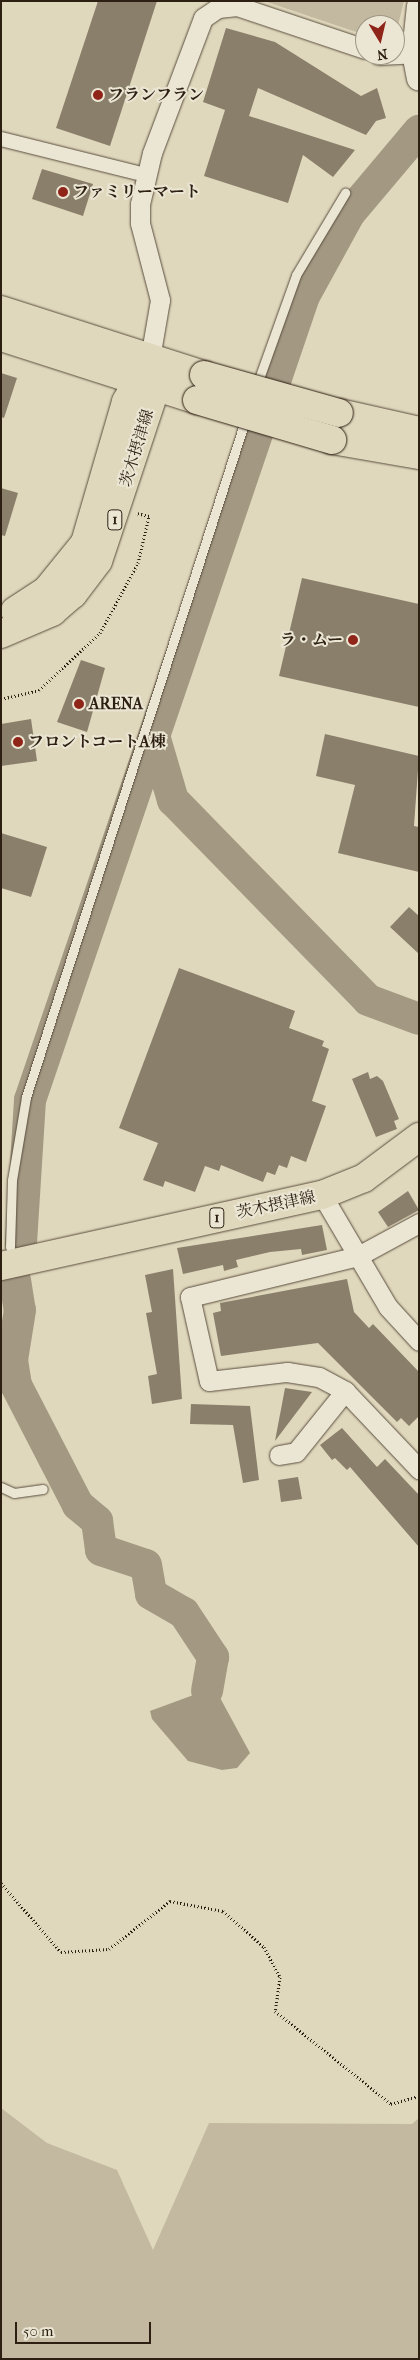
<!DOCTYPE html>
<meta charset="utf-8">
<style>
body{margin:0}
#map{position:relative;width:420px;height:2360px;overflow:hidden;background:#e0d8bd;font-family:"IM FELL French Canon","Noto Serif JP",serif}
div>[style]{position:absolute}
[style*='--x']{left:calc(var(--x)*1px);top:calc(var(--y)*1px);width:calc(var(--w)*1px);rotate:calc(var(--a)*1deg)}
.green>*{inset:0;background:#c2b9a0}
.water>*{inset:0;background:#a39983}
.river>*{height:32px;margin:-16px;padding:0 16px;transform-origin:16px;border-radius:16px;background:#a39983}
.building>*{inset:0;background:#8a7f6b}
.path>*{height:3px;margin-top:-1.5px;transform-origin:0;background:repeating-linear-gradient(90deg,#2d1f12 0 1px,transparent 0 3.5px)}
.roads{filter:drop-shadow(0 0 1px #5a4d3d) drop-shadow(0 0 1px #5a4d3d)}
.service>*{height:9px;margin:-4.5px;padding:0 4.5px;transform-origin:4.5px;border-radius:4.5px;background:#ebe6d4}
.pedestrian>*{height:14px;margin:-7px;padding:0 7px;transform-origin:7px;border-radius:7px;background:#ebe6d4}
.minor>*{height:19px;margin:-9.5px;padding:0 9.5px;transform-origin:9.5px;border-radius:9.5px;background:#ebe6d4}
.tertiary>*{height:24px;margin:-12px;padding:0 12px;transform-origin:12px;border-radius:12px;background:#ebe6d4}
.primary>*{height:28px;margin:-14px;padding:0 14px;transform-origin:14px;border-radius:14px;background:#e0d8bd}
.bridges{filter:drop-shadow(0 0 1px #2d1f12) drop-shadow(0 0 1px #2d1f12)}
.primary-bridge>*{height:28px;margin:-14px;padding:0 14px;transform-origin:14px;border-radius:14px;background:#e0d8bd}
.dots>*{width:14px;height:14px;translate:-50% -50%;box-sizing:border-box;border:2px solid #ebe6d4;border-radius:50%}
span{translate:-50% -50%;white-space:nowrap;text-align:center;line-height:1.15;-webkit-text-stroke:4px #ebe6d4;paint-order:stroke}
.shield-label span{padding:1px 4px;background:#ebe6d4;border:1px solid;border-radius:4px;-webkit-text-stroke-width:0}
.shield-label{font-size:15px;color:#2d1f12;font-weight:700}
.poi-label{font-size:16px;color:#2d1f12;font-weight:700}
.left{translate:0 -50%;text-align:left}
.right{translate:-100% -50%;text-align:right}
.street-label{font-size:16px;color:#2d1f12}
.frame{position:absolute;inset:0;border:2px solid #2d1f12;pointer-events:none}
.north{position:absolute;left:355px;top:15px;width:50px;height:50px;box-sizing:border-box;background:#ebe6d4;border:1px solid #9f9686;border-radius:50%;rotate:171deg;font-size:14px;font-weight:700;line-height:20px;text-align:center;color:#2d1f12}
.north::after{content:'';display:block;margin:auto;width:18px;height:22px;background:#8f2418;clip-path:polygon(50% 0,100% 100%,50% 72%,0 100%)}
.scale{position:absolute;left:15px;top:2322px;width:136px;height:22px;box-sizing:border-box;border:2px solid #2d1f12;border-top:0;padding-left:6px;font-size:15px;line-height:18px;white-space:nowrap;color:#2d1f12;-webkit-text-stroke:4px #ebe6d4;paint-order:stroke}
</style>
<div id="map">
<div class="green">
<div style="clip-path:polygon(264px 1px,404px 1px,395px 37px,395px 25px,365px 25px,365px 35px)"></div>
<div style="clip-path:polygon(1px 2108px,47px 2143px,117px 2170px,153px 2250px,209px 2123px,412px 2124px,419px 2118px,419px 2359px,1px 2359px)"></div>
</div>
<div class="water">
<div style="clip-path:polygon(207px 1690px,218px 1694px,250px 1753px,237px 1768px,222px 1770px,188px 1761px,152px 1719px,150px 1711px)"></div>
</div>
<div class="river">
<div style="--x:155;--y:739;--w:64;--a:73.6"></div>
<div style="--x:173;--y:800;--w:279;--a:45.7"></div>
<div style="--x:368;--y:1000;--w:54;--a:20.4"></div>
<div style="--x:21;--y:1243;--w:143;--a:-86.4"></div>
<div style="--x:30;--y:1100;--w:849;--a:-71.18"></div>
<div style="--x:304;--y:296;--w:94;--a:-61.2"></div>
<div style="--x:349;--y:214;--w:109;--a:-49.9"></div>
<div style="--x:15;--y:1280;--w:30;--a:81"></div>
<div style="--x:20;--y:1310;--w:51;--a:99.1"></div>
<div style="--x:12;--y:1360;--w:25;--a:81"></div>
<div style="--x:16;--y:1385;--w:135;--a:62.7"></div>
<div style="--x:78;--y:1505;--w:25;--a:40"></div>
<div style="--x:97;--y:1521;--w:29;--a:82"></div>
<div style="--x:101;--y:1550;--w:47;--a:18.4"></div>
<div style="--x:146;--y:1565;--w:29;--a:80"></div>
<div style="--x:151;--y:1594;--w:38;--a:30"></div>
<div style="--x:184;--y:1613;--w:53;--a:56.6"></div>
<div style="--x:213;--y:1657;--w:34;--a:100"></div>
</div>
<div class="building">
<div style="clip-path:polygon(98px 1px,157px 1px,110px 146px,56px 128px)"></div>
<div style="clip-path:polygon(226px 28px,275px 42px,361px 96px,377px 88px,386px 118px,376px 121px,366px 135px,258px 88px,249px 116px,355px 150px,333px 177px,303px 155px,288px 203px,204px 176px,225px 110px,203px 102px)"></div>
<div style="clip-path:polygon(42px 169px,93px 184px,83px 216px,32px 199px)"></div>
<div style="clip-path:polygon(1px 373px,17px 378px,4px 418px,1px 417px)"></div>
<div style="clip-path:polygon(1px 488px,18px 493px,5px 536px,1px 535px)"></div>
<div style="clip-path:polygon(302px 578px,419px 604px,419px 707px,279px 676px)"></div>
<div style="clip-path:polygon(81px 660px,105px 668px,87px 732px,57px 722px)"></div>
<div style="clip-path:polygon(31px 719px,37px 761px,1px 766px,1px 724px)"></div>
<div style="clip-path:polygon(325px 734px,419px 756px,414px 826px,419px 827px,419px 872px,338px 853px,355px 785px,316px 776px)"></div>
<div style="clip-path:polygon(1px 833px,47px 847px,31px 897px,1px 888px)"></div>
<div style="clip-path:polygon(409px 907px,419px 916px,419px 954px,390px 927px)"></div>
<div style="clip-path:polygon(179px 968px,295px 1011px,289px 1028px,324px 1041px,322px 1046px,329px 1049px,312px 1101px,326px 1106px,306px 1162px,291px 1156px,287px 1168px,279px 1165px,275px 1175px,267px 1172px,263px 1182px,221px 1165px,219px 1171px,205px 1166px,195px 1192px,165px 1181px,163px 1187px,143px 1180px,158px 1143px,119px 1128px)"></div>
<div style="clip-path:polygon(368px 1072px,370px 1079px,377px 1076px,383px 1081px,399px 1119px,394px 1121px,397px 1129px,376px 1137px,352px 1079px)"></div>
<div style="clip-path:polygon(408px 1191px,419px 1210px,388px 1227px,378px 1212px)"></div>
<div style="clip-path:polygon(322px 1225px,327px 1250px,302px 1255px,301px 1249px,270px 1252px,236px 1260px,238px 1267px,224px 1271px,223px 1265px,183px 1274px,177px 1248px)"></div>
<div style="clip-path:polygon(173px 1269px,182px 1399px,152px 1404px,148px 1376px,157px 1374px,146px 1313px,152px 1312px,145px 1275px)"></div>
<div style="clip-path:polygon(347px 1279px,354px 1312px,369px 1328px,373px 1324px,419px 1372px,419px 1416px,409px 1426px,401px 1418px,397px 1422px,318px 1343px,221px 1356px,213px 1313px,221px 1311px,220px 1303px)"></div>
<div style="clip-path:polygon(285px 1388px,312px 1392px,275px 1441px)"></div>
<div style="clip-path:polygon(191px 1404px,250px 1406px,259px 1480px,243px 1483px,233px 1425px,190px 1424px)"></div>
<div style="clip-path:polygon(342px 1428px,377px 1467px,385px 1459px,419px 1495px,419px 1547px,350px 1467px,347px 1470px,335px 1458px,332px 1460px,320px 1445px)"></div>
<div style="clip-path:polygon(298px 1477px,302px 1499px,281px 1502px,278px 1480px)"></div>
</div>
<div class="path">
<div style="--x:1;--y:699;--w:39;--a:-13"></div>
<div style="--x:39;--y:690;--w:83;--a:-43.1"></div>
<div style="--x:100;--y:633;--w:80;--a:-61.5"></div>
<div style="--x:138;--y:563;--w:48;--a:-76.8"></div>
<div style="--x:149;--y:516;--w:13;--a:-167"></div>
<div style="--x:1;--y:1883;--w:91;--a:49"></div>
<div style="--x:61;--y:1952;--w:48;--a:-3.6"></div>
<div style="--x:109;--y:1949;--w:78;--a:-38.2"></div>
<div style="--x:170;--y:1901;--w:54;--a:10.7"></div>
<div style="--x:223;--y:1911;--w:55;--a:41.3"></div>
<div style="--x:264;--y:1947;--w:34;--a:62"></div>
<div style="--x:280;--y:1977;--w:34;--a:98"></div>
<div style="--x:275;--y:2011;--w:149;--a:38.7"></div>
<div style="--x:391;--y:2104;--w:29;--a:-16"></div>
</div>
<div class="roads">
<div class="service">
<div style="--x:256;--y:387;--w:119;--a:-70.3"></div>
<div style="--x:296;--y:275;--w:96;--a:-59.1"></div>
<div style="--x:10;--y:1247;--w:67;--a:-88.3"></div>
<div style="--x:12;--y:1180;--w:84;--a:-80.4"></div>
<div style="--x:26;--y:1097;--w:714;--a:-72.05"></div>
<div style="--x:1;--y:1487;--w:14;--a:25"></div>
<div style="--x:14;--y:1493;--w:29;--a:-8"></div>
</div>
<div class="pedestrian">
<div style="--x:1;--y:139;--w:140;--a:14"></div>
</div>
<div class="minor">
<div style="--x:379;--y:55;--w:35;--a:-3"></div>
<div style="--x:150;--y:358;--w:59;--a:-80.2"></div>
<div style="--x:160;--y:300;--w:80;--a:-104.6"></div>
<div style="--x:140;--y:223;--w:19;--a:-90"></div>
<div style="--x:140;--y:204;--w:52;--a:-76.8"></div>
<div style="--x:152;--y:153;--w:144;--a:-69.3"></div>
<div style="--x:203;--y:18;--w:18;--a:-34"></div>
<div style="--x:218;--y:8;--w:19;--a:-6"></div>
<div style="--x:237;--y:6;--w:135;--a:18.6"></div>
<div style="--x:322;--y:1195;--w:130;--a:59.5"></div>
<div style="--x:388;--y:1307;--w:46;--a:47.6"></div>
<div style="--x:419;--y:1223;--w:69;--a:151.6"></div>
<div style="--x:358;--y:1256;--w:173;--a:166.3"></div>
<div style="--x:190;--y:1297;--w:86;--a:77.3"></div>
<div style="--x:209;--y:1381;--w:79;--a:-6.6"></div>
<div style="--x:287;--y:1372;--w:32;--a:9"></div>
<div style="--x:319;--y:1377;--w:30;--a:28"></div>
<div style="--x:345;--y:1391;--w:108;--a:46.5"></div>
<div style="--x:279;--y:1455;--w:17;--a:-10"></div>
<div style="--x:296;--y:1452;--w:78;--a:-51.2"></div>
</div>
<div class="tertiary">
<div style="--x:419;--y:6;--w:47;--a:96.1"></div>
<div style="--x:414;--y:53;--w:26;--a:79"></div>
</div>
<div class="primary">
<div style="--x:1;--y:310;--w:213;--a:17.8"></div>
<div style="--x:1;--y:337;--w:206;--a:17.8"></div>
<div style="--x:339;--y:413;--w:82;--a:12.7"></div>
<div style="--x:332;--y:440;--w:88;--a:9.8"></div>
<div style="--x:15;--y:611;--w:37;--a:-33"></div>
<div style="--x:46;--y:591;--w:62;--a:-50.9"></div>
<div style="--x:85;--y:543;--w:147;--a:-73.8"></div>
<div style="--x:126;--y:402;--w:50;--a:-61.4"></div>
<div style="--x:1;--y:634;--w:56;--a:-23.3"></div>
<div style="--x:52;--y:612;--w:28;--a:-41"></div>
<div style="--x:73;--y:594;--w:41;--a:-52.9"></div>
<div style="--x:98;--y:561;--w:183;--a:-71.6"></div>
<div style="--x:156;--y:387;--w:30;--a:-102"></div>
<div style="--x:1;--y:1266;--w:329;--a:-12.5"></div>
<div style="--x:322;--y:1195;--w:45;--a:-22"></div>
<div style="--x:364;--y:1178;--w:69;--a:-36.7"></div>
</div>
</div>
<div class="bridges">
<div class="primary-bridge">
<div style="--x:204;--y:375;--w:140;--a:15.7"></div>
<div style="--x:197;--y:400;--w:141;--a:16.5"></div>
</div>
</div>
<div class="dots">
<div style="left:98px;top:95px;background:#8f2418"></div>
<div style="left:63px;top:192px;background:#8f2418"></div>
<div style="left:353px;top:640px;background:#8f2418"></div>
<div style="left:79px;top:704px;background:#8f2418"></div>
<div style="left:18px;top:742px;background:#8f2418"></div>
</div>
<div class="shield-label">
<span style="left:115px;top:520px">1</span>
<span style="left:217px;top:1218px">1</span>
</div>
<div class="poi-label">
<span class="left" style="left:108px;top:95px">フランフラン</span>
<span class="left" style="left:73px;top:192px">ファミリーマート</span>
<span class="right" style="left:343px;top:640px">ラ・ムー</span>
<span class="left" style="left:89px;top:704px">ARENA</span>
<span class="left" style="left:28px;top:742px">フロントコートA棟</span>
</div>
<div class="street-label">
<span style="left:137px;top:448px;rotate:-73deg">茨木摂津線</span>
<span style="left:276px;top:1205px;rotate:-12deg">茨木摂津線</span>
</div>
<div class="frame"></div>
<div class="north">N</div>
<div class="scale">50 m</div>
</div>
